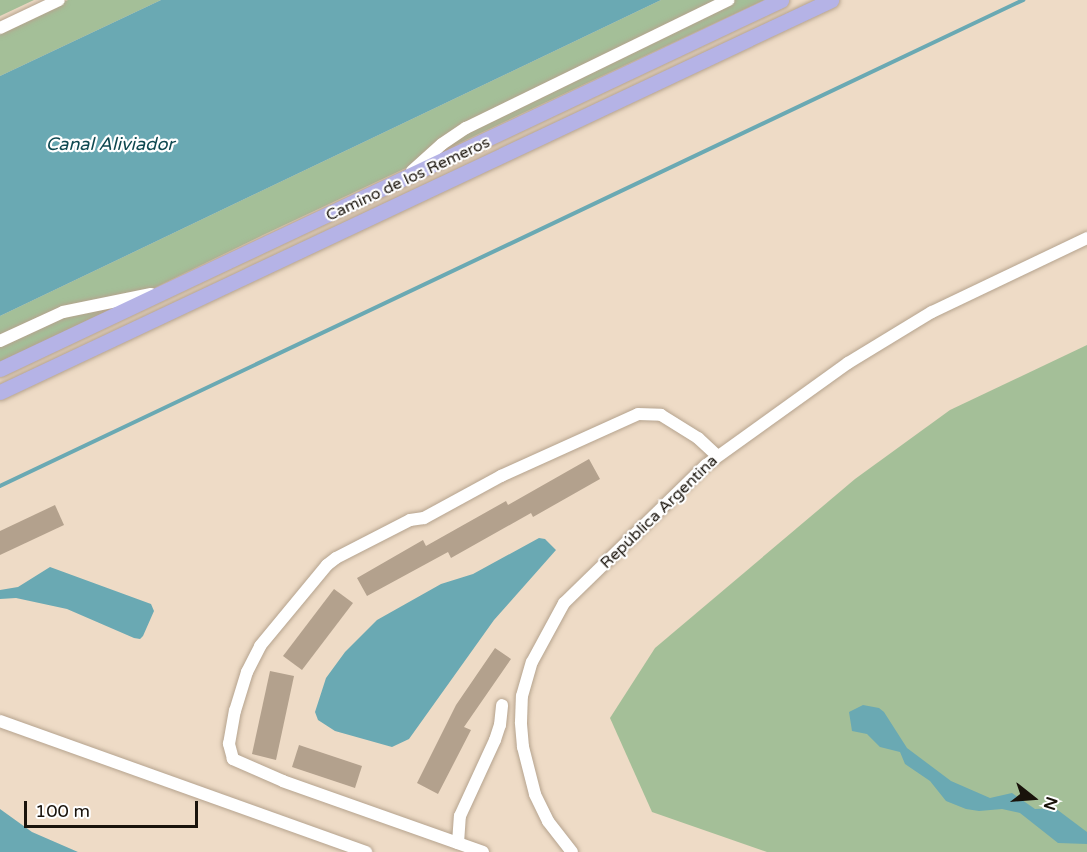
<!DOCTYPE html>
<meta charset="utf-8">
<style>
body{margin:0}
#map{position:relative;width:1087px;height:852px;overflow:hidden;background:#eedbc6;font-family:"Varela Round",sans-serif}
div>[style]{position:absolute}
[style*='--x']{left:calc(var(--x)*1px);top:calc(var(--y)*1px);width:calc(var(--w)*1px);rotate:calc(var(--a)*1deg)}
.green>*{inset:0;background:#a4bf98}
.water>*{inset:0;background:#6aa9b3}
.stream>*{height:4px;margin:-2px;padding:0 2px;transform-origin:2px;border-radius:2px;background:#6aa9b3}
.building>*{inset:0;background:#b3a18d}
.roads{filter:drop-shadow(0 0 2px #b5a38e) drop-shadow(0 0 2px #b5a38e)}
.minor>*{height:12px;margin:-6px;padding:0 6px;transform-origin:6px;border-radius:6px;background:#fff}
.major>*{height:15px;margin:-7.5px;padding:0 7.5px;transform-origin:7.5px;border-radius:7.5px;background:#b5b3e6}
span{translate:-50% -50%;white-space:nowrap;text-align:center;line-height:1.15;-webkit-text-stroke:4.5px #fff;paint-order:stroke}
.street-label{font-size:16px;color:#19130b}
.water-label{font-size:18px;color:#0e4850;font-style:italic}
.north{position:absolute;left:1003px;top:768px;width:60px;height:60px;-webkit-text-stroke:4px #fff;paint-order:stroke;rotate:107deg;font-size:16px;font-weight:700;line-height:24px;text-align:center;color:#19130b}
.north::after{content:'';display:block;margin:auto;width:21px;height:27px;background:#19130b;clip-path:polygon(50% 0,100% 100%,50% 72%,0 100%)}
.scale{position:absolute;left:24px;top:801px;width:174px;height:27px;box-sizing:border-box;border:3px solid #19130b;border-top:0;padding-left:8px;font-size:18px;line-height:21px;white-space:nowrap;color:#19130b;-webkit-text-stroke:4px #fff;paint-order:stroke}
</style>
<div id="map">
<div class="green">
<div style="clip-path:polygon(0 0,34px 0,0 16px)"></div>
<div style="clip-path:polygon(68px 0,161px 0,0 76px,0 32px)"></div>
<div style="clip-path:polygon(661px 0,764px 0,263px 235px,0 363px,0 316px)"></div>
<div style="clip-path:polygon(1087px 345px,1087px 852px,767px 852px,652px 812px,610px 718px,655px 648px,855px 479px,950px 410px)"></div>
</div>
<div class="water">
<div style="clip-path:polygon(161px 0,661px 0,0 316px,0 76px)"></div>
<div style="clip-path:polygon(539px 538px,545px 539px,556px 550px,494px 620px,409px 739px,392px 747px,335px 731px,318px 720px,315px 712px,326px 678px,345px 652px,377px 620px,441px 584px,473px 574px)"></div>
<div style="clip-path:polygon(50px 567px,151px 604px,154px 611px,143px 636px,140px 639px,134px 638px,67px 609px,16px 598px,0 599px,0 590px,18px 587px)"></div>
<div style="clip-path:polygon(863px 705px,879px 708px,884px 712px,907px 748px,951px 781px,990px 798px,1012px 793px,1035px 809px,1055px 808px,1087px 832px,1087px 844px,1058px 843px,1020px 813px,1002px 809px,979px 811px,966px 809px,946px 801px,930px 781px,905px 764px,900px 752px,880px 747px,867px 734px,852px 731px,849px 712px)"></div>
<div style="clip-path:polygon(0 809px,32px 832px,78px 852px,0 852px)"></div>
</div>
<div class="stream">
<div style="--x:0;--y:486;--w:1133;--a:-25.41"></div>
</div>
<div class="building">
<div style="clip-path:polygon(589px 459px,600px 479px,533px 517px,531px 513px,451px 558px,448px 552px,367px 596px,357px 578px,423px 540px,426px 546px,506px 501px,508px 505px)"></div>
<div style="clip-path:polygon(55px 505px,64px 525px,0 555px,0 531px)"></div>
<div style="clip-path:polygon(334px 589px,353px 603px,302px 670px,283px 656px)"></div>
<div style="clip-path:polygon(495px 648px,511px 659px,464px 727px,471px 730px,438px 794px,417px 783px,456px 705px)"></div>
<div style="clip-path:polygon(270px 671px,294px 676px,276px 760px,252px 754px)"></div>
<div style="clip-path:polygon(299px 745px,362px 766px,355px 788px,292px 767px)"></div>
</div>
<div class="roads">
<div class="minor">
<div style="--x:0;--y:28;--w:65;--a:-25.4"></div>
<div style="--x:412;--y:171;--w:40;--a:-42"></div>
<div style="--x:442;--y:144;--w:29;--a:-34"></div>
<div style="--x:466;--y:128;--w:292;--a:-26"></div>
<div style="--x:0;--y:341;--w:69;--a:-24.7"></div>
<div style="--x:63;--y:312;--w:90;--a:-11.6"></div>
<div style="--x:0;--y:721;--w:389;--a:19.7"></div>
<div style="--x:458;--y:843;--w:27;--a:-86"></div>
<div style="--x:460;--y:816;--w:84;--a:-65.3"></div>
<div style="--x:495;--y:740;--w:16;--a:-72"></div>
<div style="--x:500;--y:725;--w:20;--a:-84"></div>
<div style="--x:483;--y:852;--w:212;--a:-160.5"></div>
<div style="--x:283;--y:781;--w:55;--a:-156.3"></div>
<div style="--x:233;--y:759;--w:16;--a:-105"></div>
<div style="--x:229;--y:744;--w:34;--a:-80"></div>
<div style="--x:235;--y:711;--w:41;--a:-72.9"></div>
<div style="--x:247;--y:672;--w:29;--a:-63"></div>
<div style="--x:260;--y:646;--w:105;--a:-50.4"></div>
<div style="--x:327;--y:565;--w:11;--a:-38"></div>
<div style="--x:336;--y:558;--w:83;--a:-27.2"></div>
<div style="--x:410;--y:520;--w:14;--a:-8"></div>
<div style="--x:424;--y:518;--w:88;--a:-28.6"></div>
<div style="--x:501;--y:476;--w:150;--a:-24.3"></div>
<div style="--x:638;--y:414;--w:23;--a:2"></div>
<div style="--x:661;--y:415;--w:44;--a:31.9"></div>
<div style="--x:698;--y:438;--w:26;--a:43"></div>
<div style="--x:572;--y:852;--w:39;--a:-128"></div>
<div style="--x:548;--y:821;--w:30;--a:-116"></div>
<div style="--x:535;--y:794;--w:49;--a:-104.3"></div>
<div style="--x:523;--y:747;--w:25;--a:-95"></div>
<div style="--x:521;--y:722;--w:26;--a:-88"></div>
<div style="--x:522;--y:696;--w:35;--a:-74"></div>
<div style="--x:532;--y:662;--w:67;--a:-61.5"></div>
<div style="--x:564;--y:603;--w:198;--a:-44.2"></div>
<div style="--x:706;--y:465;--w:175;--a:-35.7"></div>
<div style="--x:848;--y:363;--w:98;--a:-31.3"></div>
<div style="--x:932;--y:312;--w:172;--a:-25.5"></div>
</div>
<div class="major">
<div style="--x:0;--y:369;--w:864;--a:-25.29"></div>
<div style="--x:0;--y:392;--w:919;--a:-25.25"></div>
</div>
</div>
<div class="street-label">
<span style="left:408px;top:179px;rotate:-25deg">Camino de los Remeros</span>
<span style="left:659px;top:512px;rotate:-44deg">República Argentina</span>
</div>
<div class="water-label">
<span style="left:110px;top:144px">Canal Aliviador</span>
</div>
<div class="north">N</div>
<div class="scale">100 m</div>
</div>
